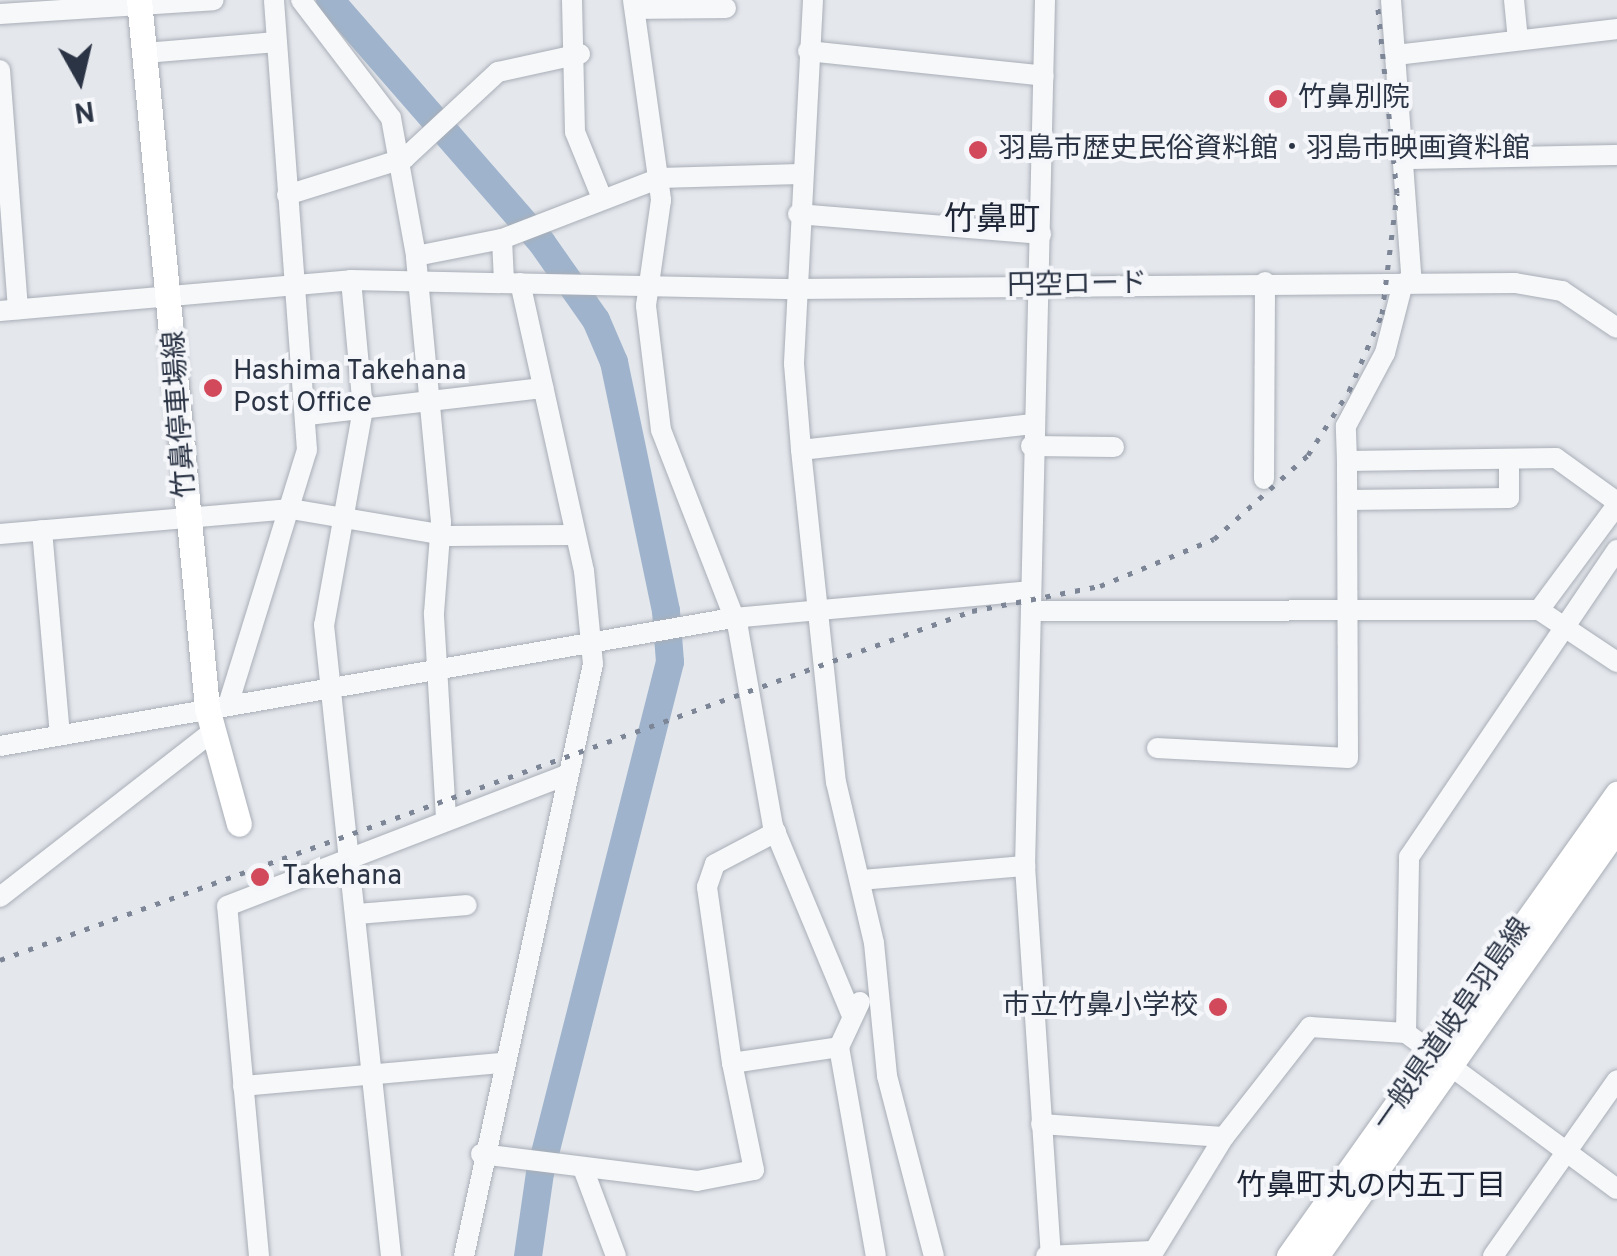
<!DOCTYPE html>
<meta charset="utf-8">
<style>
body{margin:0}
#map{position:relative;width:1617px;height:1256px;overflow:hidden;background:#e4e7ec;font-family:Overpass,"Noto Sans JP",sans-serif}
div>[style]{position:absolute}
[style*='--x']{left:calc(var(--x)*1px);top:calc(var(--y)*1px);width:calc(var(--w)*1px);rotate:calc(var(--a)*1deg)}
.river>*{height:28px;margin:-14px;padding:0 14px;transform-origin:14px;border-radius:14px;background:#9fb4cc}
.roads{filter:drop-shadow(0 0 2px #a9aeb7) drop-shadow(0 0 2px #a9aeb7)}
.minor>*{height:20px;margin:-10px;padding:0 10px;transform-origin:10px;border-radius:10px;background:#f7f8fa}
.major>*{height:25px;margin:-12.5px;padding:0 12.5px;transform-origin:12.5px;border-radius:12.5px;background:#fff}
.rail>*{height:5px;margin-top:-2.5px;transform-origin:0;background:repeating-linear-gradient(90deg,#7d8696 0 5px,transparent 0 15px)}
.dots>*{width:28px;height:28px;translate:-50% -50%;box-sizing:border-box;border:5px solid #f4f6f9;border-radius:50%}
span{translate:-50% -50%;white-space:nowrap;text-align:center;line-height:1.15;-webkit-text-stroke:8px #f4f6f9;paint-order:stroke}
.poi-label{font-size:28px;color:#2b3445}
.left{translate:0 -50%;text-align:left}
.right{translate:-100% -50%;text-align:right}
.street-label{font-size:28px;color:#2b3445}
.neighbourhood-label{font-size:30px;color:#1d2536}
.quarter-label{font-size:32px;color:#1d2536}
.north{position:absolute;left:30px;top:30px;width:100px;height:100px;-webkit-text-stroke:8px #f4f6f9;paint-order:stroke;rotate:172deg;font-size:28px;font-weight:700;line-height:40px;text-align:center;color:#2b3445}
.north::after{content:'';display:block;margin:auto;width:35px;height:45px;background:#2b3445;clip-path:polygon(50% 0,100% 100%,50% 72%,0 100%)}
</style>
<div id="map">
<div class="river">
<div style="--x:330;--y:0;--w:322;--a:48.9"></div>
<div style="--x:542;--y:243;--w:94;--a:55"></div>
<div style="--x:596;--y:320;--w:46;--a:66.8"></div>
<div style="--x:614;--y:362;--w:254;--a:78.2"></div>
<div style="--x:666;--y:611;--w:51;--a:85.5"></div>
<div style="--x:670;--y:662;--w:527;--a:104.27"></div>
<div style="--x:540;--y:1173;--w:84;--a:98.2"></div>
</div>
<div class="roads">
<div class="minor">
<div style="--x:301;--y:0;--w:148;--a:52.7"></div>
<div style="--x:391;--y:118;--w:140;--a:79.7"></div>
<div style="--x:572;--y:0;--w:132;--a:88.7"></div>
<div style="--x:575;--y:132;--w:71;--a:67.8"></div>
<div style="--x:633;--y:0;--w:202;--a:82"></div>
<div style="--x:661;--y:200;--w:107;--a:98.1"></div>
<div style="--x:646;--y:306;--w:125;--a:83.1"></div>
<div style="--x:661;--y:430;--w:212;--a:68.7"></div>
<div style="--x:738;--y:628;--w:201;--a:80"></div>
<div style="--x:773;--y:826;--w:203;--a:67.4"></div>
<div style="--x:813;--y:0;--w:364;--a:93"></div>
<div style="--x:794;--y:364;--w:86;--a:85.3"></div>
<div style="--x:801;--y:450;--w:334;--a:84"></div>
<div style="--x:836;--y:782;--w:165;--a:76.7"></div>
<div style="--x:874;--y:943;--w:134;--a:84.4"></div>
<div style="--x:887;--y:1076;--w:186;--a:75.4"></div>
<div style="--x:1045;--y:0;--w:866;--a:91.32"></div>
<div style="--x:1025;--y:866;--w:391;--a:86.2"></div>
<div style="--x:1391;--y:0;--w:284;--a:85.8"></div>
<div style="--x:1514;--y:0;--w:40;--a:84.3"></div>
<div style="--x:635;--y:9;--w:91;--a:-0.6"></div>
<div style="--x:0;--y:14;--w:214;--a:-3.7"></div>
<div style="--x:808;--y:51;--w:237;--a:6"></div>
<div style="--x:145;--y:53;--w:132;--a:-4.8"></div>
<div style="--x:1396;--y:55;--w:223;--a:-6.7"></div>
<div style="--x:0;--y:70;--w:240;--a:85.7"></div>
<div style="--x:1408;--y:159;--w:209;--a:-1.1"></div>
<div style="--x:287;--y:195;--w:124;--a:-17.4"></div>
<div style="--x:405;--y:158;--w:127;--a:-42.8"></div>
<div style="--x:498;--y:72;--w:84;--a:-12.4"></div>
<div style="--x:798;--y:214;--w:244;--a:4.7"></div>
<div style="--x:502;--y:239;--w:43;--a:87.3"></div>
<div style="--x:351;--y:280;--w:130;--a:84.7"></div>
<div style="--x:363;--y:409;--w:219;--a:100.2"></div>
<div style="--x:324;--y:625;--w:635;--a:83.94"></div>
<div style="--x:0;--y:311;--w:352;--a:-5"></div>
<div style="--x:351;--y:280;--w:445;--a:1.2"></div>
<div style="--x:796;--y:289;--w:719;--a:-0.48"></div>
<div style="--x:1515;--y:283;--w:48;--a:9.7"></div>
<div style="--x:1562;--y:291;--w:66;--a:33.9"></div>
<div style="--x:309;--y:415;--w:236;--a:-6.6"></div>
<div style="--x:1031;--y:446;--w:83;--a:0.7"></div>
<div style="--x:801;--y:450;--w:231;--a:-6.4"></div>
<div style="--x:1347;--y:461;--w:35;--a:-92"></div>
<div style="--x:1346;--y:426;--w:83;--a:-61.9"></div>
<div style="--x:1385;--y:353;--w:72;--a:-75.6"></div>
<div style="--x:1264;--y:479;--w:197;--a:-89.7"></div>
<div style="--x:1348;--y:500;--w:161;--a:-0.7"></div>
<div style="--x:1509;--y:498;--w:39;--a:-90"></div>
<div style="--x:42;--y:530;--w:206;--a:85"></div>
<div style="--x:0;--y:534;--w:292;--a:-4.9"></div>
<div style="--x:291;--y:509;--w:161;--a:9.6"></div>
<div style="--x:450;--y:536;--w:122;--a:-0.5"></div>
<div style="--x:1539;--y:610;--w:131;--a:-53.4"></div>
<div style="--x:1031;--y:611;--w:508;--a:-0.11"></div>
<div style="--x:1539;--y:610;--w:94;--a:33.7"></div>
<div style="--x:228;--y:705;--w:267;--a:-72.8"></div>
<div style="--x:307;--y:450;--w:451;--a:-94.2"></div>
<div style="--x:0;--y:746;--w:744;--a:-9.91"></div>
<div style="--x:733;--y:618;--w:298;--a:-5.2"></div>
<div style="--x:1157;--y:748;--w:191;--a:3"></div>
<div style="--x:1348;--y:758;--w:297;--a:-90.2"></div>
<div style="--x:1347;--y:461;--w:209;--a:-0.8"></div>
<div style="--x:1556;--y:458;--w:75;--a:35.8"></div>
<div style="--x:446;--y:818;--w:205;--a:-93.4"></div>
<div style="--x:434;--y:613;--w:91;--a:-85.6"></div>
<div style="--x:441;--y:522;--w:267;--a:-95.4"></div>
<div style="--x:416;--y:256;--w:88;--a:-11.2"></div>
<div style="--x:502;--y:239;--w:169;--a:-21.1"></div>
<div style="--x:660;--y:178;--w:139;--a:-1.6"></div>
<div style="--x:861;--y:880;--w:165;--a:-4.9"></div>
<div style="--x:0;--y:897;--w:267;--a:-37.9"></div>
<div style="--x:358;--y:914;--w:109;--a:-4.7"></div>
<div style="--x:860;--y:1002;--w:50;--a:115"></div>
<div style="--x:839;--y:1047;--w:212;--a:80"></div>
<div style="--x:1406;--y:1033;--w:176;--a:-89"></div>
<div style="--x:1409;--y:857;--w:371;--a:-55.9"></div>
<div style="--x:732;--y:1063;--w:178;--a:-98.1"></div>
<div style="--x:707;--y:887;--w:24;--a:-71"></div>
<div style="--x:715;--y:864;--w:69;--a:-27.7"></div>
<div style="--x:243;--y:1086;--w:260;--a:-5.1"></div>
<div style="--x:1041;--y:1124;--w:183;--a:4.1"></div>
<div style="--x:481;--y:1154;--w:218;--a:7.1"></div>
<div style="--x:697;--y:1181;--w:58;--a:-10.9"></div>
<div style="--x:754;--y:1170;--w:109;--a:-101.6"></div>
<div style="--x:732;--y:1063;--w:108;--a:-8.5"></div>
<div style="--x:584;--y:1171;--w:91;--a:69.4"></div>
<div style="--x:259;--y:1256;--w:351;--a:-95.2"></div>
<div style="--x:227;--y:906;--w:361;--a:-21.1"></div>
<div style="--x:464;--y:1256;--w:606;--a:-77.71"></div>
<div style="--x:593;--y:664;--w:93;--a:-95.5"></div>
<div style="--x:584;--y:571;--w:295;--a:-102.5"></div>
<div style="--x:1046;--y:1256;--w:106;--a:-2.7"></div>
<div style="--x:1151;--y:1256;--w:140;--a:-58.5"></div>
<div style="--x:1224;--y:1137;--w:140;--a:-52"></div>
<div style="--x:1310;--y:1027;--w:96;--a:3.6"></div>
<div style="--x:1406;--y:1033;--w:262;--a:36.5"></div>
<div style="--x:1493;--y:1256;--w:215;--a:-54.8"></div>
</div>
<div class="major">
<div style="--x:139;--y:0;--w:711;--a:84.51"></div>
<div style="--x:207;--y:708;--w:120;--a:74.6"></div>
<div style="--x:1289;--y:1256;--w:567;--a:-54.63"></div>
<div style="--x:1316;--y:1256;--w:523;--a:-54.88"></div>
</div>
</div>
<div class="rail">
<div style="--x:0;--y:960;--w:1033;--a:-19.75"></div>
<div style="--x:972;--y:611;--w:130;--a:-11.1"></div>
<div style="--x:1100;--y:586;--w:123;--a:-22.4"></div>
<div style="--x:1214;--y:539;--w:126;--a:-41.8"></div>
<div style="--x:1308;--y:455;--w:76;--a:-57.4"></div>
<div style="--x:1349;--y:391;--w:84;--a:-66.8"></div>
<div style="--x:1382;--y:314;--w:122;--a:-82.9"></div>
<div style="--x:1397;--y:193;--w:194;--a:-95.9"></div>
</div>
<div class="dots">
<div style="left:1278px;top:99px;background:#d1495b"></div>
<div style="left:978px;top:150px;background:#d1495b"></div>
<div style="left:213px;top:388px;background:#d1495b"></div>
<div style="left:260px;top:877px;background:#d1495b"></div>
<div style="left:1218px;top:1007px;background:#d1495b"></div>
</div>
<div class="poi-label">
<span class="left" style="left:1298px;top:99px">竹鼻別院</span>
<span class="left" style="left:998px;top:150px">羽島市歴史民俗資料館・羽島市映画資料館</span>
<span class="left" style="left:233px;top:388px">Hashima Takehana<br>Post Office</span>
<span class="left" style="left:282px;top:877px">Takehana</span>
<span class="right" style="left:1198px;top:1007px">市立竹鼻小学校</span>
</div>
<div class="street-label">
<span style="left:1077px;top:286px;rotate:-1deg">円空ロード</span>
<span style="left:181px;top:414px;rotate:-94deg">竹鼻停車場線</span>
<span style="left:1453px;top:1025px;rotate:-55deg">一般県道岐阜羽島線</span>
</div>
<div class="neighbourhood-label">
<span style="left:1371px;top:1188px">竹鼻町丸の内五丁目</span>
</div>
<div class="quarter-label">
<span style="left:992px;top:221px">竹鼻町</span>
</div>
<div class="north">N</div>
</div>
